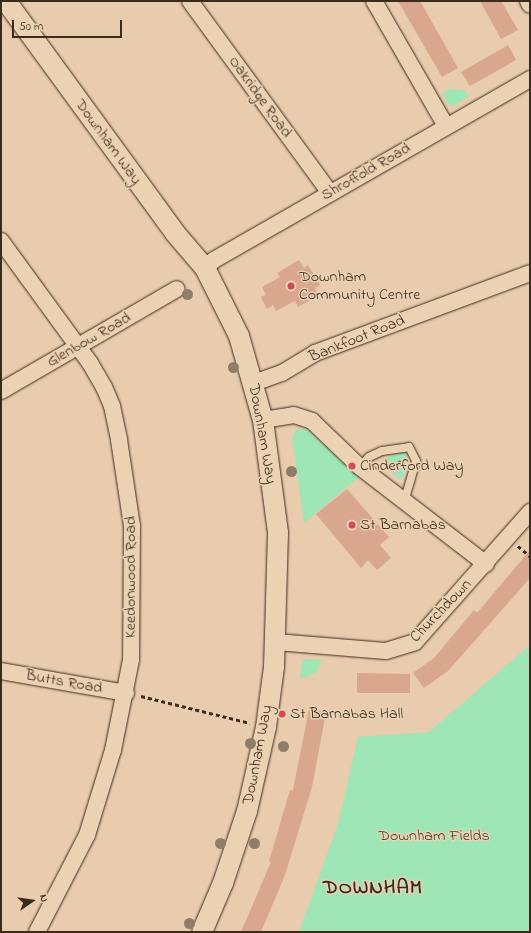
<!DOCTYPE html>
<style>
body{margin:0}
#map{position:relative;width:531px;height:933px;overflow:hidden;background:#e9cbad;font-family:"Indie Flower",sans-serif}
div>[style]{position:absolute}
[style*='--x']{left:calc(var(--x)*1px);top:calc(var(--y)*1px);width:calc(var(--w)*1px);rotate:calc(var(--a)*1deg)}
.green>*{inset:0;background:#9ee6b5}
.building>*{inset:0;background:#d8a78e}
.path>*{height:2.5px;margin-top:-1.25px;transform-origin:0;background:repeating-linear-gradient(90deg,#3b2a1e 0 4px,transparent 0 7px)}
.roads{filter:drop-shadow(0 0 1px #3b2a1e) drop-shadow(0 0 1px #3b2a1e)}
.service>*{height:8px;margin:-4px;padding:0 4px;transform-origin:4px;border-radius:4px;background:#ebd2b3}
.minor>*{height:16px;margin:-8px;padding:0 8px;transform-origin:8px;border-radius:8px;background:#ebd2b3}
.tertiary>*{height:20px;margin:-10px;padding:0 10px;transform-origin:10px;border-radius:10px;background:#ebd2b3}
.trees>*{width:11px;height:11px;margin:-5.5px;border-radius:50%;background:#8f7d67}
.dots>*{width:11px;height:11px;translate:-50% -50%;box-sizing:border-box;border:2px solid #ebd2b3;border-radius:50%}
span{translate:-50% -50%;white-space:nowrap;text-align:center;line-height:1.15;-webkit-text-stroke:3px #ebd2b3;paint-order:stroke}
.street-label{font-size:16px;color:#3b2a1e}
.poi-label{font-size:16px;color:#3b2a1e}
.left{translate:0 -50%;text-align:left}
.park-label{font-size:16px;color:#453d2d}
.district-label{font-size:20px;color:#3b2a1e;font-weight:700;letter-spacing:1px}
.frame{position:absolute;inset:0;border:2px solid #3b2a1e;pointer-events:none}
.north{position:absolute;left:12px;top:881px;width:40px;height:40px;-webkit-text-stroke:3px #ebd2b3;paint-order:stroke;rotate:77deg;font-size:11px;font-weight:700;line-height:16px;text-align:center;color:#3b2a1e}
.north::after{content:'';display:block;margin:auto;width:14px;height:18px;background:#3b2a1e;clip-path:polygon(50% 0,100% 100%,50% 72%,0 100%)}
.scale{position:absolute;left:12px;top:20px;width:110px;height:18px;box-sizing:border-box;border:2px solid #3b2a1e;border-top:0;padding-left:5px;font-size:12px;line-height:14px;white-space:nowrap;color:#3b2a1e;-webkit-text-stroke:3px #ebd2b3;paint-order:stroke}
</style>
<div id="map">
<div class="green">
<div style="clip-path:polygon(449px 89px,464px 90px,469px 96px,454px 106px,448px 104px,442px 94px)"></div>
<div style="clip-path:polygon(297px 429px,305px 429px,360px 476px,304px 523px,292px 438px)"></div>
<div style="clip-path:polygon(407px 450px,404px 476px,399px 479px,385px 465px,383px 459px)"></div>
<div style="clip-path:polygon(530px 645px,530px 932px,299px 932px,338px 824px,358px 737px,429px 732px)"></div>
<div style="clip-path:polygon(306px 659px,322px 660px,316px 673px,300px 679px,302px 662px)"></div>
</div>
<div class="building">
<div style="clip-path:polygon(398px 1px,420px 1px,458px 68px,442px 77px)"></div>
<div style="clip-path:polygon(480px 1px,501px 1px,518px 30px,501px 39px)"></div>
<div style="clip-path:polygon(508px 45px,516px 60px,470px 86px,461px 72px)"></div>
<div style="clip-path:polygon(299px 260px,304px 268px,308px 265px,320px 285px,315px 288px,319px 295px,298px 307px,295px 301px,276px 311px,273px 305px,267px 309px,261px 297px,266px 295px,262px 287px,280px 277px,277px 273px)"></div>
<div style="clip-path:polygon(347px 489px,389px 537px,380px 545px,391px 558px,377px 570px,368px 560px,361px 568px,316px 514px)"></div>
<div style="clip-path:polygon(530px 550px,530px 578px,448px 671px,424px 688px,413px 673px,434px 658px,474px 610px,477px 613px)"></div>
<div style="clip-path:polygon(357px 673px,410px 674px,410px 693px,357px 693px)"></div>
<div style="clip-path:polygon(309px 709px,326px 712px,312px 787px,285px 875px,261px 932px,241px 932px,271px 862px,269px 861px,290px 790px,293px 790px)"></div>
</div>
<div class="path">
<div style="--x:397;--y:463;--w:7;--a:-27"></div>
<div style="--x:518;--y:546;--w:16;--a:40"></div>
<div style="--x:141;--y:696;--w:112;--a:13.9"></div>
</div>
<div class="roads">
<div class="service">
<div style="--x:360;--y:467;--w:13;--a:-48"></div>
<div style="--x:369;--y:457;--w:14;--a:-25"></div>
<div style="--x:382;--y:451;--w:27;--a:-8"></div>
<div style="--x:409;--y:447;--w:16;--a:63"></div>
<div style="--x:416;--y:461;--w:43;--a:106.3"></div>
</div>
<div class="minor">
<div style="--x:190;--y:1;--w:238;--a:53.9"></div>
<div style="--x:374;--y:1;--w:144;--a:60.1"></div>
<div style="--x:528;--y:1;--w:4;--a:63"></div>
<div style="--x:1;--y:241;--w:151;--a:53.9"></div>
<div style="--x:90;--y:363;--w:28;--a:60"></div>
<div style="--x:104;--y:387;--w:21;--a:67"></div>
<div style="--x:112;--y:406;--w:35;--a:78"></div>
<div style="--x:119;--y:440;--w:87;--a:81.4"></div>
<div style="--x:132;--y:526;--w:134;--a:90.4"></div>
<div style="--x:131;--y:660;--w:92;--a:101.3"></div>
<div style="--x:113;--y:750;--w:89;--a:107"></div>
<div style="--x:87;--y:835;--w:109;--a:117.3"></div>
<div style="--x:205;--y:268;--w:12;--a:-42"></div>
<div style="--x:214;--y:260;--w:364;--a:-29.8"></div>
<div style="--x:254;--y:383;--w:30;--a:-20"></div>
<div style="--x:282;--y:373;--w:39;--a:-31"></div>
<div style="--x:315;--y:353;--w:229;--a:-20.4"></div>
<div style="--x:1;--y:391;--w:203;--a:-30.1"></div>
<div style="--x:263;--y:420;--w:31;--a:-9"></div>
<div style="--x:294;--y:415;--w:19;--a:18"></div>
<div style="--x:312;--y:421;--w:66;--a:43.8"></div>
<div style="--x:360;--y:467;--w:159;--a:37.6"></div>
<div style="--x:276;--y:642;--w:110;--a:4.7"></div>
<div style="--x:386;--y:651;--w:30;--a:-17"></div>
<div style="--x:415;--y:642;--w:174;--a:-48.5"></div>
<div style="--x:1;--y:671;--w:127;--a:10"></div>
</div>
<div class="tertiary">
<div style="--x:6;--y:1;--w:287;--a:53.9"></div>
<div style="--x:175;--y:233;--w:46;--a:49.4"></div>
<div style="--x:205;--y:268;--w:76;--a:63.4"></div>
<div style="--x:239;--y:336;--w:87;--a:74.1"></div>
<div style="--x:263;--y:420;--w:114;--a:82.4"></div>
<div style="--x:278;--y:533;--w:134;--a:91.7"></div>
<div style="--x:274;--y:667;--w:61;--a:97.6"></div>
<div style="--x:266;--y:727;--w:86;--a:102.7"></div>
<div style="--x:247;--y:811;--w:76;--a:108.4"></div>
<div style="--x:223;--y:883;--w:53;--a:113.2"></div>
</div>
</div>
<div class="trees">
<div style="left:187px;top:294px"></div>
<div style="left:233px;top:367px"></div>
<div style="left:291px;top:471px"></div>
<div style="left:250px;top:743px"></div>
<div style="left:283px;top:746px"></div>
<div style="left:220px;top:843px"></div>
<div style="left:254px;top:843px"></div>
<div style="left:189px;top:923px"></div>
</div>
<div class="dots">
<div style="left:291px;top:286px;background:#d1495b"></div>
<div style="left:352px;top:466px;background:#d1495b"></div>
<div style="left:352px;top:525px;background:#d1495b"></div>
<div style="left:282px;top:714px;background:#d1495b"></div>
</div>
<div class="street-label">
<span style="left:260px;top:97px;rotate:54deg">Oakridge Road</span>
<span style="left:108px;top:142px;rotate:54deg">Downham Way</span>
<span style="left:366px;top:172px;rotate:-30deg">Shroffold Road</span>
<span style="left:357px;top:339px;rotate:-22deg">Bankfoot Road</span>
<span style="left:89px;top:340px;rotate:-30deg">Glenbow Road</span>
<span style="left:262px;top:434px;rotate:80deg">Downham Way</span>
<span style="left:131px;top:577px;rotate:-90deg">Keedonwood Road</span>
<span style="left:441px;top:611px;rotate:-46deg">Churchdown</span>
<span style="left:64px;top:682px;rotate:10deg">Butts Road</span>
<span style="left:258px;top:755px;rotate:-79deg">Downham Way</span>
</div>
<div class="poi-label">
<span class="left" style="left:299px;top:286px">Downham<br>Community Centre</span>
<span class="left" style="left:360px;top:466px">Cinderford Way</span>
<span class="left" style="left:360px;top:525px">St Barnabas</span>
<span class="left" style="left:290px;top:714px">St Barnabas Hall</span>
</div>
<div class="park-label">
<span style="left:434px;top:836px">Downham Fields</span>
</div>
<div class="district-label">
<span style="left:373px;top:888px">DOWNHAM</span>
</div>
<div class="frame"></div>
<div class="north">N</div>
<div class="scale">50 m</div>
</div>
